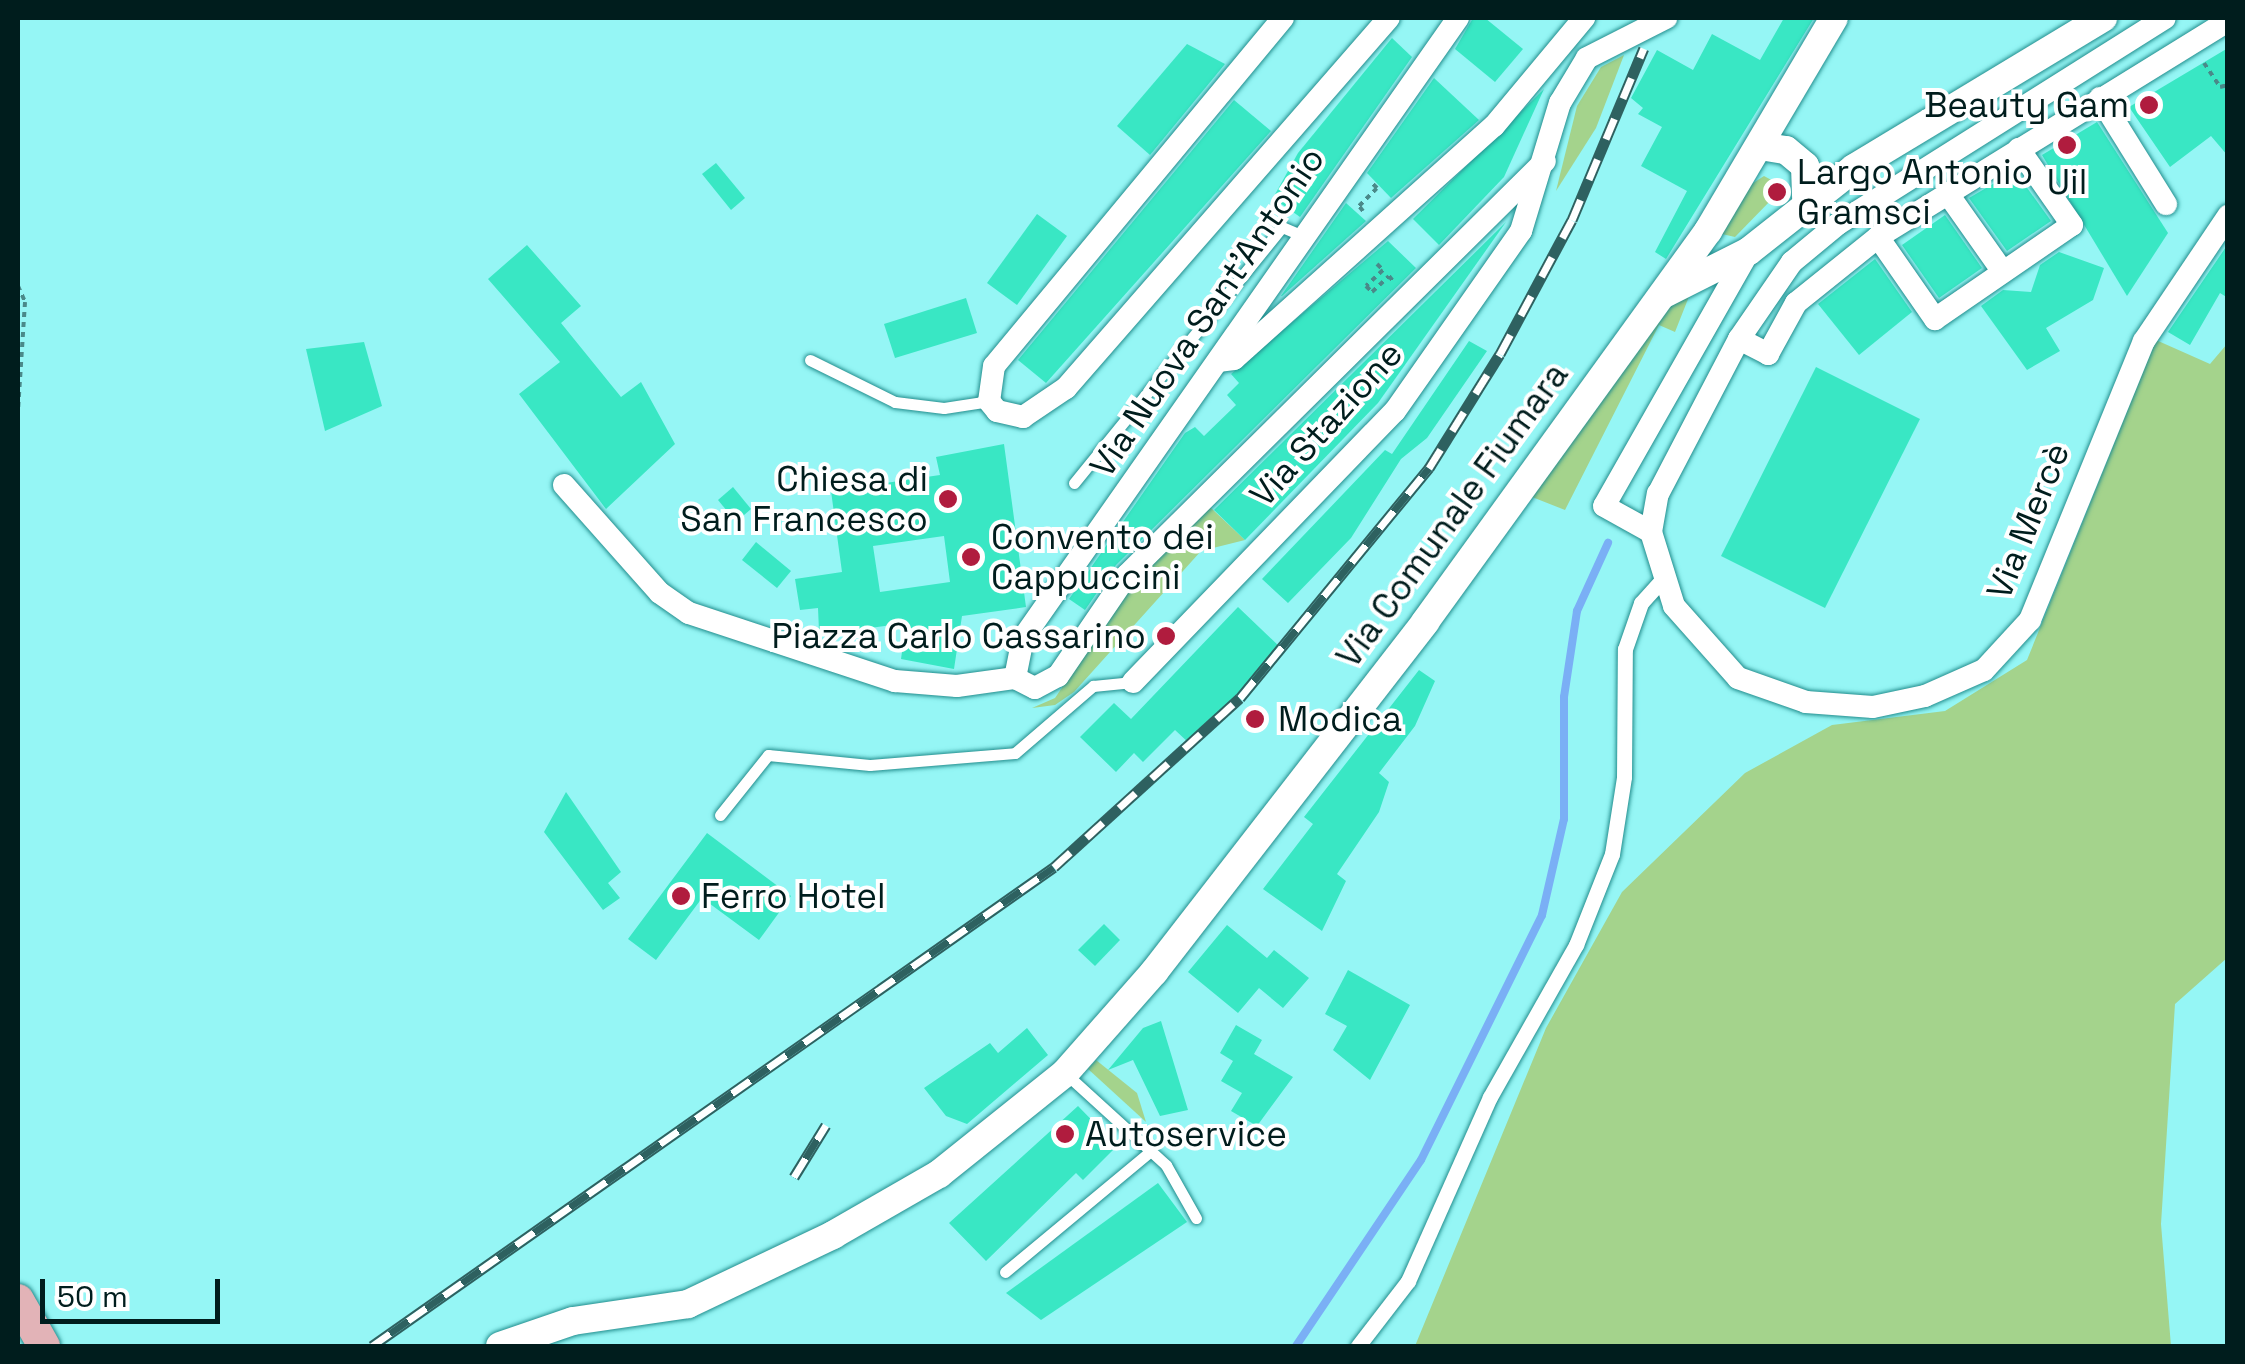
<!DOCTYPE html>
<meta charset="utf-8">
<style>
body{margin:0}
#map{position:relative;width:2245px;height:1364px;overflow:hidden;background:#95f6f5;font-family:"Space Grotesk",sans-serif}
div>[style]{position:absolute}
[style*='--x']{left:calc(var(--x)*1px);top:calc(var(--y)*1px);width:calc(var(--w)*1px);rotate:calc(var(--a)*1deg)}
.green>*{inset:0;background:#a4d38c}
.stream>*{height:8px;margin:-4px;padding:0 4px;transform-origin:4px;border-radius:4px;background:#7aaff5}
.building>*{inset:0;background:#39e7c4}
.path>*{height:4px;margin-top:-2px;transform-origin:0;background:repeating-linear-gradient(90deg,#4a8989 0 5px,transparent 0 10px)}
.roads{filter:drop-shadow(0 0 2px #228d8d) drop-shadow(0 0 2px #228d8d)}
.service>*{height:11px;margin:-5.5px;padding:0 5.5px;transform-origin:5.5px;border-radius:5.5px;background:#fff}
.pedestrian>*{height:15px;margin:-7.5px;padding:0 7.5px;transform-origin:7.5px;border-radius:7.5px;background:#fff}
.minor>*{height:22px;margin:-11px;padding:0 11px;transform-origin:11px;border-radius:11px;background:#fff}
.tertiary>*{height:28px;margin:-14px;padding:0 14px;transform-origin:14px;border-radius:14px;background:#fff}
.primary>*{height:32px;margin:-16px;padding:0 16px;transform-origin:16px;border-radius:16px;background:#e2b3b7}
.rail>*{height:11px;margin-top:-5.5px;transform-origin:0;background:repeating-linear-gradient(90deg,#fff 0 22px,#2e6160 0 44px);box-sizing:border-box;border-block:2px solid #2e6160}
.dots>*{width:28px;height:28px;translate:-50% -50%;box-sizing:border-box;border:5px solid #fff;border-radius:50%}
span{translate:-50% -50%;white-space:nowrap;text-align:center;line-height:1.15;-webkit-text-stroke:8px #fff;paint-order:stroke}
.poi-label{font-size:35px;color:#001d1d}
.right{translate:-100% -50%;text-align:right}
.left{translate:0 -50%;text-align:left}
.street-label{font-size:35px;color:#001d1d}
.frame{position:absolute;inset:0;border:20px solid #001d1d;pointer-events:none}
.scale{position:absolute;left:40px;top:1279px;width:180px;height:45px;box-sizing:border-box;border:5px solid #001d1d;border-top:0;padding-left:12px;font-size:30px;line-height:35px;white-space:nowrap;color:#001d1d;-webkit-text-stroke:8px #fff;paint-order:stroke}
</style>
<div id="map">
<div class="green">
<div style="clip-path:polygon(1624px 55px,1596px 128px,1556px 191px,1577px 106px,1601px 67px)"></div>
<div style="clip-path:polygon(1764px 176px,1777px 183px,1774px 197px,1735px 237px,1722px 234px,1744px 189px)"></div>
<div style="clip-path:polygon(1681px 289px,1690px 294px,1675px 332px,1659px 325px,1565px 510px,1532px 497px)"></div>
<div style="clip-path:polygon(2156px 340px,2210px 364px,2227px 344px,2227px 958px,2175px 1004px,2161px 1224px,2171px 1346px,1415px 1346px,1546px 1028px,1622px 892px,1745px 773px,1832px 725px,1945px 711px,2027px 660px)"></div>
<div style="clip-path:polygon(1210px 507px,1245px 540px,1201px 551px,1074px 692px,1055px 705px,1032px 708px,1055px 698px,1129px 588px)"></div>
<div style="clip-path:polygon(1096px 1060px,1137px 1093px,1146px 1122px,1088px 1069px)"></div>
</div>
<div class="stream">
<div style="--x:1296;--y:1346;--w:224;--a:-56.1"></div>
<div style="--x:1421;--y:1160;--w:273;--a:-63.7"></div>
<div style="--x:1542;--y:915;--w:98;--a:-77.1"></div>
<div style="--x:1564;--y:819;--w:122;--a:-90"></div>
<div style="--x:1564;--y:697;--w:87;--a:-81.4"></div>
<div style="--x:1577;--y:611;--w:75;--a:-65.5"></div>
</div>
<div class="building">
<div style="clip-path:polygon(1473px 18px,1485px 18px,1523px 49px,1495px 82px,1455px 49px)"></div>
<div style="clip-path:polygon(1784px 18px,1814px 18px,1666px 259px,1655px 252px,1687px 191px,1641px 166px,1662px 127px,1638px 114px,1643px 108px,1631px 98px,1657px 50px,1693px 70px,1712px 34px,1760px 60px)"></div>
<div style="clip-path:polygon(1392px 38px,1412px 57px,1300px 217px,1273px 198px,1298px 153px)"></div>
<div style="clip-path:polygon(1187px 44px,1225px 64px,1150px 155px,1117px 126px)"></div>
<div style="clip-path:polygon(2228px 48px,2228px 156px,2211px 136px,2170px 167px,2129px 107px)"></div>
<div style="clip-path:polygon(1434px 78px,1479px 120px,1391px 198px,1367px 173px)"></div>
<div style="clip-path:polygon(1544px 89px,1504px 177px,1439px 245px,1413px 219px)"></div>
<div style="clip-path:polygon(1234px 100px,1271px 131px,1046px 383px,1018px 360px)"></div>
<div style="clip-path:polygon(2097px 122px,2168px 233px,2127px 296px,2042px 155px)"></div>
<div style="clip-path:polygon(716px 163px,745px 198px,731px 210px,702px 174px)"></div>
<div style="clip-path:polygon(2015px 171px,2051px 221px,2007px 251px,1969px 198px)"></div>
<div style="clip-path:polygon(1346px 203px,1366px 221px,1282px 296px,1281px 296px)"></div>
<div style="clip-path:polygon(1037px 214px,1067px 236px,1017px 305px,987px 283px)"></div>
<div style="clip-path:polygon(1945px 215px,1982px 268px,1939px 298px,1902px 245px)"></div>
<div style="clip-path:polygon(1506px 222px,1378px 403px,1245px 540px,1214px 510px)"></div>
<div style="clip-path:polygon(1388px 241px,1416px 268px,1116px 565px,1085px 610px,1069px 599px,1185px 433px,1195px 427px,1204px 436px,1236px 405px,1227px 395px,1239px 383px,1231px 374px)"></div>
<div style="clip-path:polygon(2228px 244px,2228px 298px,2220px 293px,2190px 345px,2168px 332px)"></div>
<div style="clip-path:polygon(527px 245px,581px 306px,561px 323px,621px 397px,641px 382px,675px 444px,606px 509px,519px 394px,560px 362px,488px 279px)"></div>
<div style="clip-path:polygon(2059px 252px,2104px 268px,2093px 300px,2046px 328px,2060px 351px,2027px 370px,1981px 306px,2003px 290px,2031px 292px,2040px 265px)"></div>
<div style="clip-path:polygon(1875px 259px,1912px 312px,1859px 355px,1818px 304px)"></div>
<div style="clip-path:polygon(966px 298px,977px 333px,895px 358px,884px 324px)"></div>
<div style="clip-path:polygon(1469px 341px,1487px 351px,1427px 438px,1401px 459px,1351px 538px,1288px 603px,1262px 579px,1385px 450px,1392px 454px)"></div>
<div style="clip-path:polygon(364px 342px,382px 406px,325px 431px,306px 349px)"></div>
<div style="clip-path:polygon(1816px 367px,1920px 419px,1825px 608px,1721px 556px)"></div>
<div style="clip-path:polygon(evenodd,1004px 444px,1026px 607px,962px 616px,954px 669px,901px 659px,906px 623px,827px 634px,819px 631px,818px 608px,800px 610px,795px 579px,842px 572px,831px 491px,940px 475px,936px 457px,1004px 444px,944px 536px,950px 582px,880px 592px,873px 546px,944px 536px)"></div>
<div style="clip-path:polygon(733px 487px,751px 509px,736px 522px,718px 500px)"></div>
<div style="clip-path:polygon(756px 542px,791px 571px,777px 588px,742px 560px)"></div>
<div style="clip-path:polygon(1238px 607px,1281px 648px,1190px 744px,1175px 730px,1143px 762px,1134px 753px,1116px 772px,1080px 737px,1114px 703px,1131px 719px)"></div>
<div style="clip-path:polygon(1419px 670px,1435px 681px,1415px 726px,1379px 773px,1389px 782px,1379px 812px,1337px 874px,1346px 881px,1322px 931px,1263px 889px,1313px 824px,1304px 817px)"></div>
<div style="clip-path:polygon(566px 792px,621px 872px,608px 883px,620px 898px,603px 910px,544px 832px)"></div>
<div style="clip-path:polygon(707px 833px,791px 896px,759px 940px,702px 898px,656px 960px,628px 939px)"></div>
<div style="clip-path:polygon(1104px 924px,1120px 940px,1095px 966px,1078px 950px)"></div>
<div style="clip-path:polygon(1227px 925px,1267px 958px,1274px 950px,1309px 978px,1283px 1008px,1259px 988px,1238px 1013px,1188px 972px)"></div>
<div style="clip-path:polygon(1348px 970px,1410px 1005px,1370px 1080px,1333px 1050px,1347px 1026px,1325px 1014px)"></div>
<div style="clip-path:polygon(1161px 1021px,1188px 1110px,1160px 1116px,1133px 1060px,1108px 1070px,1143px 1028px)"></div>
<div style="clip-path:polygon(1236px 1025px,1262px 1040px,1254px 1054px,1293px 1077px,1257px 1126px,1231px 1111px,1242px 1093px,1221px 1081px,1233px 1061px,1220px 1053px)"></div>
<div style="clip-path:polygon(1027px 1028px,1048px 1055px,967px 1124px,946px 1116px,924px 1088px,990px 1043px,998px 1053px)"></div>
<div style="clip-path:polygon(1078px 1106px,1117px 1146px,1083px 1180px,1076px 1173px,986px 1261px,949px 1223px)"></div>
<div style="clip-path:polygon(1158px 1183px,1187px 1222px,1041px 1320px,1006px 1293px)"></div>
</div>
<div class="path">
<div style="--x:2204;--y:63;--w:29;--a:56"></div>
<div style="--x:2220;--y:87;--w:8;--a:-14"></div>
<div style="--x:1363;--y:211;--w:6;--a:-129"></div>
<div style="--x:1359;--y:206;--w:25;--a:-45"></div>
<div style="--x:1377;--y:188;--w:8;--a:-135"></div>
<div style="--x:1377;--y:264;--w:8;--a:45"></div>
<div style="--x:1383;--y:270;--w:23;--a:137"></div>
<div style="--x:1366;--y:286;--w:8;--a:45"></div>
<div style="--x:1372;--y:292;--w:23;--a:-43"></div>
<div style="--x:1389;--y:276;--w:6;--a:51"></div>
<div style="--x:18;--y:286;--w:17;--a:66"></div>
<div style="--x:25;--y:302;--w:109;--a:93.7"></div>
<div style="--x:18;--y:469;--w:38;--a:90"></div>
</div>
<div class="roads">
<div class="service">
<div style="--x:810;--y:360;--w:95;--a:26.3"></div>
<div style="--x:895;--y:402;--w:49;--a:7"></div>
<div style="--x:944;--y:408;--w:46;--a:-8.8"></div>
<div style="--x:1074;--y:483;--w:330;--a:-50.9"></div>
<div style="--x:1282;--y:227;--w:21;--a:23"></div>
<div style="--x:720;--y:815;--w:77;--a:-51.3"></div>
<div style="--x:768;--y:755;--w:102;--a:5.6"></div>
<div style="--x:870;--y:765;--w:145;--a:-4.7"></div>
<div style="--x:1015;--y:753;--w:103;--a:-40.7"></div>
<div style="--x:1093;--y:686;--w:40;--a:-5.7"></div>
<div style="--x:1065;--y:1073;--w:137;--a:42.3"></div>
<div style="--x:1166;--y:1165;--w:61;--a:60.5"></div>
<div style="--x:1005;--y:1272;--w:190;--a:-39.7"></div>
</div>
<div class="pedestrian">
<div style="--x:1358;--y:1346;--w:82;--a:-52.4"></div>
<div style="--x:1408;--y:1281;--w:201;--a:-66"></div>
<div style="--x:1490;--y:1097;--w:175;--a:-60.5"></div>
<div style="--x:1576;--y:945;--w:98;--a:-68.4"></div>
<div style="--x:1612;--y:854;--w:78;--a:-81.1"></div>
<div style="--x:1624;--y:777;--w:128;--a:-89.6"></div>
<div style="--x:1625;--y:649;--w:49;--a:-70.8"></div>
<div style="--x:1641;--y:603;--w:30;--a:-48"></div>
</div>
<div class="minor">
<div style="--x:1283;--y:18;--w:452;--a:129.7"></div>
<div style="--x:994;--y:366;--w:35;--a:98"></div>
<div style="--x:989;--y:401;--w:13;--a:51"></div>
<div style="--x:997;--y:411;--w:27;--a:13"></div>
<div style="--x:1023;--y:417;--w:52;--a:-34"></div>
<div style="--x:1066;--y:388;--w:491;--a:-48.9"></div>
<div style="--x:1458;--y:18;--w:757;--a:125.05"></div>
<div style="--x:1023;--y:638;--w:41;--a:101.3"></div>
<div style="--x:1015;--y:678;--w:22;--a:27"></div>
<div style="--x:1035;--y:688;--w:26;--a:-28"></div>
<div style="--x:1058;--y:676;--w:122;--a:-55.7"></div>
<div style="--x:1127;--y:575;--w:588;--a:-44.72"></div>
<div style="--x:2100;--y:98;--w:125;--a:58.1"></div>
<div style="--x:1948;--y:194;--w:95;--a:54.8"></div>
<div style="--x:1878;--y:237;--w:100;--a:55.2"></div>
<div style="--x:1935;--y:319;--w:166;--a:-34.5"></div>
<div style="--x:2072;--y:225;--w:93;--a:-124.9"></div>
<div style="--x:1749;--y:251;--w:293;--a:119.6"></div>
<div style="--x:1604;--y:506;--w:54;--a:29"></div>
<div style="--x:1651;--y:532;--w:77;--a:72.7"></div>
<div style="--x:1674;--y:606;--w:96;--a:48.4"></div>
<div style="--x:1738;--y:678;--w:72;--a:19.4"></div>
<div style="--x:1806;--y:702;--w:67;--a:4.3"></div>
<div style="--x:1873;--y:707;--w:53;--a:-11.9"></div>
<div style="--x:1925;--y:696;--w:64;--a:-23.8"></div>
<div style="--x:1984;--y:670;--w:68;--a:-47.4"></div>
<div style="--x:2030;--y:620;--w:301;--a:-67.8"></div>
<div style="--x:2144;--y:341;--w:151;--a:-56.1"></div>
<div style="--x:1739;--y:339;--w:33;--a:27"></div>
<div style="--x:1768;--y:354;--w:58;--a:-61.2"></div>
<div style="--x:1796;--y:303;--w:105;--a:-38.8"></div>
<div style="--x:1878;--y:237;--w:411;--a:-31.7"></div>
<div style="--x:1218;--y:361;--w:16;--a:-7"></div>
<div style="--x:1234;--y:359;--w:349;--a:-41.9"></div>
<div style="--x:1494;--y:126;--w:141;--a:-50.2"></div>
<div style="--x:564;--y:485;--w:144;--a:48.4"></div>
<div style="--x:660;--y:593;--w:35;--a:35"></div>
<div style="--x:689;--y:613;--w:217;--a:18.3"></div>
<div style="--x:895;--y:681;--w:62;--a:4.6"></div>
<div style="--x:957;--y:686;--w:59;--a:-7.9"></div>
<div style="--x:1651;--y:532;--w:39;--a:-80"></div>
<div style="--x:1658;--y:494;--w:175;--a:-62.4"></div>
<div style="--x:1739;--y:339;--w:93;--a:-55.5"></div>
<div style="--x:1792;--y:262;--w:60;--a:-39.6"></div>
<div style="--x:1838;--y:224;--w:386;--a:-32.2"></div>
<div style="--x:1133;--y:682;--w:377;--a:-46"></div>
<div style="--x:1395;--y:411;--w:220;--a:-55"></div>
<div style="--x:1521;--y:231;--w:134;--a:-73.1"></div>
<div style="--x:1560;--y:103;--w:52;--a:-59"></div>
<div style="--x:1587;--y:58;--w:89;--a:-26.9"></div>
</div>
<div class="tertiary">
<div style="--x:1760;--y:146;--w:26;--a:9"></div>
<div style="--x:1786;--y:150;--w:25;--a:40"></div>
<div style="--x:1805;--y:166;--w:37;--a:88"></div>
<div style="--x:1664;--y:294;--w:95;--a:-26.8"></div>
<div style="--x:1749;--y:251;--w:134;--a:-38.3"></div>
<div style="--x:1854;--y:168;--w:291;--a:-31.1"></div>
<div style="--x:500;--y:1346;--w:77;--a:-18.9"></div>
<div style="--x:573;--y:1321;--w:116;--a:-8.4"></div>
<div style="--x:688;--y:1304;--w:161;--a:-25.4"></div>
<div style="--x:833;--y:1235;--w:122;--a:-29.9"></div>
<div style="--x:939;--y:1174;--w:161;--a:-38.7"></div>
<div style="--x:1065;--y:1073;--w:135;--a:-48.6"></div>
<div style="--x:1154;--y:972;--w:443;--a:-52.2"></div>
<div style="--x:1425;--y:622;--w:483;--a:-54.1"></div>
<div style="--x:1708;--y:231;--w:247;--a:-59.4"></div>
</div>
<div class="primary">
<div style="--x:18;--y:1300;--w:53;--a:60.5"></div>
</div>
</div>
<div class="rail">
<div style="--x:794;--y:1177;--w:61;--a:-58.4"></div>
<div style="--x:372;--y:1346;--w:833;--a:-35.08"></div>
<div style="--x:1054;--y:867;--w:251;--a:-42.3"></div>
<div style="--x:1240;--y:698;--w:298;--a:-50.6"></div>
<div style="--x:1429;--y:468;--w:134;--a:-58.1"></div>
<div style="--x:1500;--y:354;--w:152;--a:-61.8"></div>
<div style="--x:1572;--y:220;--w:186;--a:-67.3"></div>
</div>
<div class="dots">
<div style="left:2149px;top:105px;background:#b01c3e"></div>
<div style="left:2067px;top:145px;background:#b01c3e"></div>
<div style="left:1777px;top:192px;background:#b01c3e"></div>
<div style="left:948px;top:499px;background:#b01c3e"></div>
<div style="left:971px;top:557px;background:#b01c3e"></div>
<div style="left:1166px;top:636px;background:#b01c3e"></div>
<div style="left:1255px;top:719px;background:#b01c3e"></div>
<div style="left:681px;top:896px;background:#b01c3e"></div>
<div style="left:1065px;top:1134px;background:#b01c3e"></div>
</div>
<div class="poi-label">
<span class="right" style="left:2129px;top:105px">Beauty Gam</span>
<span class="left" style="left:1797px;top:192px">Largo Antonio<br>Gramsci</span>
<span style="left:2067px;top:182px">Uil</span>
<span class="right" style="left:928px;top:499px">Chiesa di<br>San Francesco</span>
<span class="left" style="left:991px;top:557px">Convento dei<br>Cappuccini</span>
<span class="right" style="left:1146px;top:636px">Piazza Carlo Cassarino</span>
<span class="left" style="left:1278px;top:719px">Modica</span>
<span class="left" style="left:701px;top:896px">Ferro Hotel</span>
<span class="left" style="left:1085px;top:1134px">Autoservice</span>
</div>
<div class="street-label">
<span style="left:1207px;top:312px;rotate:-56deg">Via Nuova Sant'Antonio</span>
<span style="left:1326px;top:424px;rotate:-48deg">Via Stazione</span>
<span style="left:1452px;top:515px;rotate:-54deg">Via Comunale Fiumara</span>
<span style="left:2028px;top:521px;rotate:-68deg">Via Mercè</span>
</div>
<div class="frame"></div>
<div class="scale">50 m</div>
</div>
